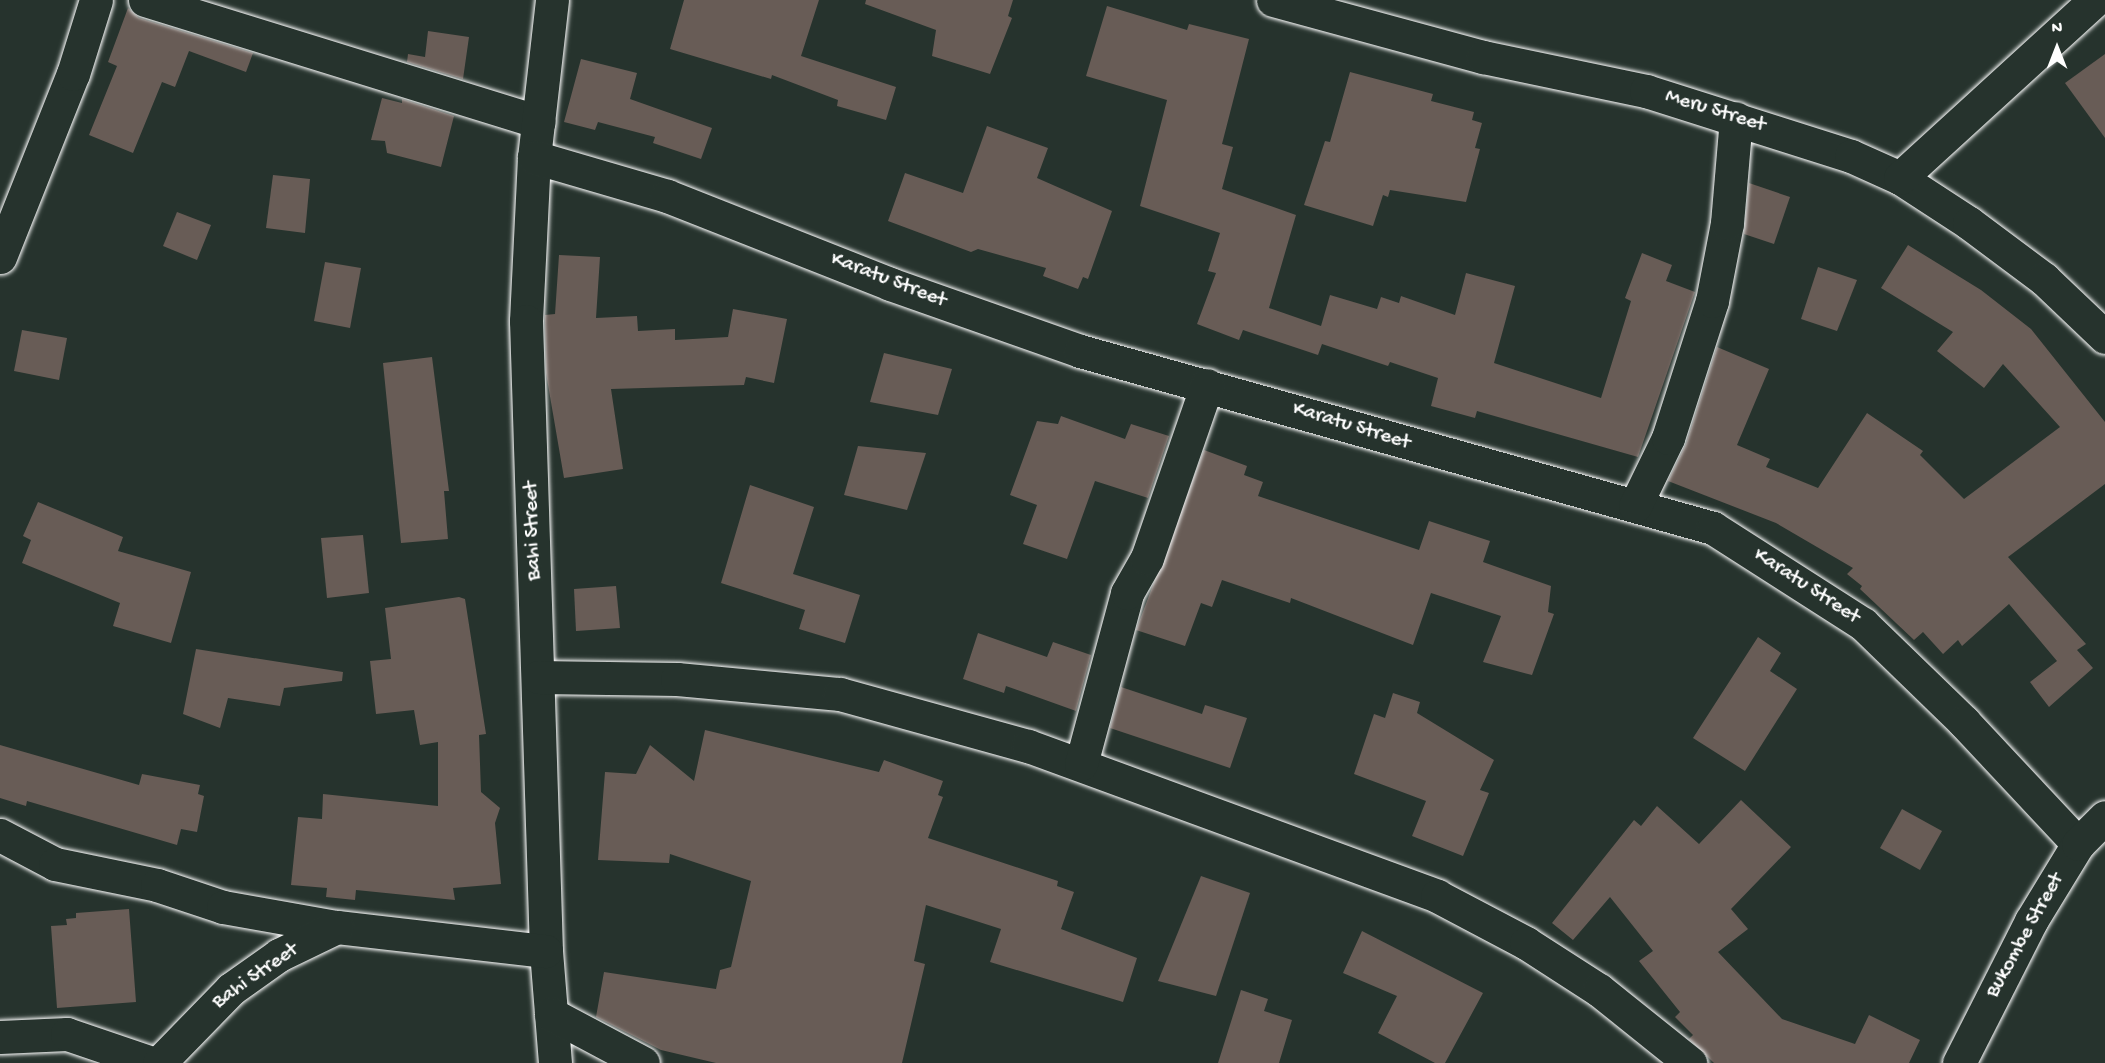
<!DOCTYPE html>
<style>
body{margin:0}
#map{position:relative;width:2105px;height:1063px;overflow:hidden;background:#26332d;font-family:"Gochi Hand",sans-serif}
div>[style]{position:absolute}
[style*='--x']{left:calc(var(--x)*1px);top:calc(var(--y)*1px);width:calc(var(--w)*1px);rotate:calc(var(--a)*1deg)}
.building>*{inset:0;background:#685c56}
.roads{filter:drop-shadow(0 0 2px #fff) drop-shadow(0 0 2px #fff)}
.minor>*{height:33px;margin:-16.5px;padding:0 16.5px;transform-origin:16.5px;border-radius:16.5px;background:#26332d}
span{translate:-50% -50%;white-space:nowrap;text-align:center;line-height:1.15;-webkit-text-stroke:5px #26332d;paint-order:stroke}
.street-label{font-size:21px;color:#fff}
.north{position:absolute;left:2027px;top:18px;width:60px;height:60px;-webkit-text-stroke:4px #26332d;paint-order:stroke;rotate:0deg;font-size:16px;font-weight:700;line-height:24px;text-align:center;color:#fff}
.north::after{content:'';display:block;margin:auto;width:21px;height:27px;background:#fff;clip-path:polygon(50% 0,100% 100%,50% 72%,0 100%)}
</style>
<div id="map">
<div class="building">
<div style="clip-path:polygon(684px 0,819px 0,801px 56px,896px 87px,886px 120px,837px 106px,838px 100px,772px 75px,771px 79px,670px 49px)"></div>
<div style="clip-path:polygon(866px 0,1013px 0,1008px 16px,1012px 18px,990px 74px,932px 56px,936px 30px,865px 4px)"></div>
<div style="clip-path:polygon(1107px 6px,1187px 30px,1189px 24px,1249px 39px,1222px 144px,1233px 147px,1222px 189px,1296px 215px,1269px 308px,1321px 326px,1330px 295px,1377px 309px,1381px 297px,1399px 303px,1401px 296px,1455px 315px,1466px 273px,1515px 286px,1494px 363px,1601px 398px,1631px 301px,1625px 298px,1642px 253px,1672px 265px,1666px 281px,1695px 292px,1638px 457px,1477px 411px,1475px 418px,1431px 406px,1438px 378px,1390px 362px,1388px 366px,1322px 344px,1318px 355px,1243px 330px,1239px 340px,1197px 324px,1216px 273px,1208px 271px,1220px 233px,1140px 206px,1167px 100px,1086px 76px)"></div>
<div style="clip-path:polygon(128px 8px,139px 18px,253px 53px,246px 72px,189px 51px,175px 87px,162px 82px,133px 153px,89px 135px,117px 66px,108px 62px)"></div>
<div style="clip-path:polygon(428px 31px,469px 37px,463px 79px,407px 62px,408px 54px,425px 57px)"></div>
<div style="clip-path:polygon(2105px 54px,2105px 138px,2065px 83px)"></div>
<div style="clip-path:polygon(581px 59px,637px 73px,630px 99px,712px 128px,701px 159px,653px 143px,655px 137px,598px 122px,595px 130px,564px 122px)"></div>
<div style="clip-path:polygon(1350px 72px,1433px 94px,1431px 101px,1474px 112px,1472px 120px,1482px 123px,1475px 148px,1480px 149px,1466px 202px,1390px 190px,1388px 197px,1383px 195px,1373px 226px,1304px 205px,1325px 141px,1330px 142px)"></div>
<div style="clip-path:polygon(382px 98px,402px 103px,402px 99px,454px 116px,441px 167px,387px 153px,385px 141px,371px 140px)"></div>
<div style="clip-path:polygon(987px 126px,1048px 148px,1037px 178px,1112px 211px,1088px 279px,1083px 277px,1078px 289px,1043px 276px,1046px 268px,978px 249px,971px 252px,888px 221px,905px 173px,963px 193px)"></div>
<div style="clip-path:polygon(273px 175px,310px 179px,305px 233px,266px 228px)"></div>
<div style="clip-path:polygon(1749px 183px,1790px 197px,1774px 244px,1744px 234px)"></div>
<div style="clip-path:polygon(177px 212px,211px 225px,197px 260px,163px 246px)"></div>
<div style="clip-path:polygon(1908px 245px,1981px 290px,2031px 329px,2105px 422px,2105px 484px,2008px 557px,2086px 644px,2077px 650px,2093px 668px,2049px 707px,2030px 682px,2057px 661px,2009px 604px,1962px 646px,1958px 640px,1943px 654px,1923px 632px,1914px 640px,1860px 589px,1862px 586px,1847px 574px,1853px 568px,1776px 523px,1668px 481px,1686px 444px,1717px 347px,1769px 369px,1737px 445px,1770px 459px,1766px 467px,1818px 488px,1867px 413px,1923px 451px,1920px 455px,1964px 499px,2060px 427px,2003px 364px,1984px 388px,1937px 351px,1953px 332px,1881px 288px)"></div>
<div style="clip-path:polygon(559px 255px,600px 257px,596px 318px,637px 316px,638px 331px,675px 329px,675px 340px,728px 337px,733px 309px,787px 319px,774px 383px,746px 377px,744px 385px,611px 389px,623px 469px,564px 478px,546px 373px,545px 321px,545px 315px,555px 314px)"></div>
<div style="clip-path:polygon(325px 262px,361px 268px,350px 328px,314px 321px)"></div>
<div style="clip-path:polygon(1818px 267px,1857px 280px,1837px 331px,1801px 319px)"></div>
<div style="clip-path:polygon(22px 330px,67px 338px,59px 380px,14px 371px)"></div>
<div style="clip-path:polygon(884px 353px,952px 369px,938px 415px,870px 402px)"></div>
<div style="clip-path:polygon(432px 357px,449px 491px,444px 491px,448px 539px,401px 543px,383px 363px)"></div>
<div style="clip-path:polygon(1061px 416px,1125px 439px,1131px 424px,1169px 436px,1148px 498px,1095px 481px,1067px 559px,1023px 544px,1037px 505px,1010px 495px,1037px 421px,1058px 424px)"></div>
<div style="clip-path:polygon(858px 446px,926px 453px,907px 510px,844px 495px)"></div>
<div style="clip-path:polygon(1204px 450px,1247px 466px,1244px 475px,1263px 482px,1258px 496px,1419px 550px,1429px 521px,1490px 541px,1483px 562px,1551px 586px,1548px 612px,1554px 614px,1532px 675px,1483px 662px,1501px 616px,1431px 593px,1413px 645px,1291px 598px,1290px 603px,1222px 580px,1212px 607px,1201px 603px,1185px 646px,1136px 630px)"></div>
<div style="clip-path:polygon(750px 485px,814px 507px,793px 574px,860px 595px,845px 643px,799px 629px,805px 610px,721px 583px)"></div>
<div style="clip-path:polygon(38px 502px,123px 537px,118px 551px,191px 572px,171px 643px,113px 626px,120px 603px,22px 563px,31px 540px,23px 536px)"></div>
<div style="clip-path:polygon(363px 535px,369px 593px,327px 598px,321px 538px)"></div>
<div style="clip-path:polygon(616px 586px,620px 628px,576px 631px,574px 589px)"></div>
<div style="clip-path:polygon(459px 597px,465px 599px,486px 734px,479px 735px,481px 792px,500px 808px,495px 823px,501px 884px,453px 888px,455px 900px,356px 890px,355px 900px,326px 897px,327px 888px,291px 885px,298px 817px,322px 819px,323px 794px,438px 806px,438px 742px,420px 745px,414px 710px,376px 714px,370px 661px,391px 659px,385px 608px)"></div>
<div style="clip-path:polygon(978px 633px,1047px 657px,1053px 642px,1091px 655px,1076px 711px,1006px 686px,1004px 693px,963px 679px)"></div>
<div style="clip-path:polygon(1758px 637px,1781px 653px,1770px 671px,1797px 689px,1745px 771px,1693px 738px)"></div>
<div style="clip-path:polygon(196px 649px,343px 672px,342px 681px,284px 688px,280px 706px,228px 698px,220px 728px,183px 714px)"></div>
<div style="clip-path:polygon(1121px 687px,1202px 714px,1205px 705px,1247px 718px,1230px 768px,1110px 728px)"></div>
<div style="clip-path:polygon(1393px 693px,1420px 702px,1417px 713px,1494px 760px,1480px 790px,1489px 793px,1463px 856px,1412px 836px,1426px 801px,1354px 774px,1374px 714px,1385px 718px)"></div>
<div style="clip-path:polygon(705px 730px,879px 772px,884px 760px,943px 781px,938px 795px,943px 797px,928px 838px,1058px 881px,1057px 886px,1074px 892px,1061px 929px,1137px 958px,1123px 1002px,990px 962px,1001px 929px,926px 905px,914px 961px,925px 964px,902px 1063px,716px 1063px,661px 1050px,596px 1017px,604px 972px,716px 989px,720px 970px,731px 967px,751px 881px,670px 854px,669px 863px,598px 860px,605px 772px,636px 774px,650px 745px,694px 781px)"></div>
<div style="clip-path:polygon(0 745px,139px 785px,142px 774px,200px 785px,198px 794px,204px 796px,197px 832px,181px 829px,177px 845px,27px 801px,26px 806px,0 798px)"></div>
<div style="clip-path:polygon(1741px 800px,1791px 847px,1731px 909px,1748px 929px,1718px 952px,1782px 1019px,1855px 1044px,1869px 1015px,1920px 1040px,1909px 1063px,1714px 1063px,1689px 1039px,1693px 1035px,1675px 1017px,1680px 1012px,1639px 961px,1653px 951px,1610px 897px,1573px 940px,1552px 923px,1634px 820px,1641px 826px,1657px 806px,1699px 844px)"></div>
<div style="clip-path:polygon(1902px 809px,1942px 831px,1920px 870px,1880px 848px)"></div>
<div style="clip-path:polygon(1201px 876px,1250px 893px,1216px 996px,1158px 981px)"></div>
<div style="clip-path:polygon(129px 909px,136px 1002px,57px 1008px,51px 926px,67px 925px,66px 919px,76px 918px,76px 913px)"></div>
<div style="clip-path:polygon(1362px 931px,1483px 993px,1445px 1063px,1435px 1063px,1378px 1033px,1397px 996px,1343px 973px)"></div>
<div style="clip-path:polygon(1241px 990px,1268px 999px,1264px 1011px,1292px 1020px,1279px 1063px,1218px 1063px)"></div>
</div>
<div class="roads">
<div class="minor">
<div style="--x:145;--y:0;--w:412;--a:17.2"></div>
<div style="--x:552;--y:0;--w:158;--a:96.5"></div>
<div style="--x:534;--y:157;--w:164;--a:92.8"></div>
<div style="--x:526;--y:321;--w:630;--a:88.18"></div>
<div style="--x:546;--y:951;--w:112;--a:85.4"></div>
<div style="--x:1273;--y:0;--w:218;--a:15.2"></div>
<div style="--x:1483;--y:57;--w:167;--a:11.8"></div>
<div style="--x:1646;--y:91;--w:215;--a:17.6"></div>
<div style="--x:1851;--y:156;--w:54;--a:24.2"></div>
<div style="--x:1900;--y:178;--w:82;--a:33.1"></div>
<div style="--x:1969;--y:223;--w:94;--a:36.7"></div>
<div style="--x:2044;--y:279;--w:84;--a:43.6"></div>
<div style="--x:534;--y:157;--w:139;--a:16.3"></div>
<div style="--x:667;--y:196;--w:240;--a:21.5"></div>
<div style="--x:890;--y:284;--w:201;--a:19.4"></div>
<div style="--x:1080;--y:351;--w:657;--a:15.62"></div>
<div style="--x:1713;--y:528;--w:178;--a:32.6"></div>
<div style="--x:1863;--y:624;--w:141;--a:44.1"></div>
<div style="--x:1964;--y:722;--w:167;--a:46.9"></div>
<div style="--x:1900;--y:178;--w:264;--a:-42.4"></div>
<div style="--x:0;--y:257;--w:197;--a:-68.3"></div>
<div style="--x:73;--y:74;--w:77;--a:-72.7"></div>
<div style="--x:1635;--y:506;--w:76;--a:-64.1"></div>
<div style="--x:1668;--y:438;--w:144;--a:-72.2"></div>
<div style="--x:1712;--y:301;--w:79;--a:-79.1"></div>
<div style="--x:1727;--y:223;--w:105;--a:-85.1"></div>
<div style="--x:538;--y:677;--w:139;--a:0.8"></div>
<div style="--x:677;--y:679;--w:164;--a:5.3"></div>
<div style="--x:840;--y:694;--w:195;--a:15.5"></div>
<div style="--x:1028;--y:746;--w:436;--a:20.1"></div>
<div style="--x:1437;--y:896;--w:101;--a:27.8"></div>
<div style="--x:1526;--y:943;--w:87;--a:32.8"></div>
<div style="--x:1599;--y:990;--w:117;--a:38.7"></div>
<div style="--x:1081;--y:764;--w:177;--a:-74.9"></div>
<div style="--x:1127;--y:593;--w:40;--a:-60.3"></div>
<div style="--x:1147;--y:558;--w:183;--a:-70.9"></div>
<div style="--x:0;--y:835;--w:62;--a:27.8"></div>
<div style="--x:55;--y:864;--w:104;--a:11.6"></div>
<div style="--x:157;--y:885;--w:70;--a:18.4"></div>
<div style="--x:223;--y:907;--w:116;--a:10"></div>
<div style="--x:337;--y:927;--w:210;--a:6.6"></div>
<div style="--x:551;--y:1014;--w:104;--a:28"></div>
<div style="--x:0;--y:1037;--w:67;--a:-2.6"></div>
<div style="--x:67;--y:1034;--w:90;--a:18.8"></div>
<div style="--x:159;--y:1063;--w:103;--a:-45.8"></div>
<div style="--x:231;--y:989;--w:59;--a:-35.3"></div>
<div style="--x:279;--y:955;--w:64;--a:-25.8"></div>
<div style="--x:1959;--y:1063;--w:159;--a:-63.1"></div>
<div style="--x:2031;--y:921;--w:90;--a:-58.6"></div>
<div style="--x:2078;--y:844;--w:38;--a:-45"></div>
</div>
</div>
<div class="street-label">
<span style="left:1715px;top:112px;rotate:17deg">Meru Street</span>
<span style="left:888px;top:281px;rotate:21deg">Karatu Street</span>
<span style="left:1351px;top:427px;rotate:17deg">Karatu Street</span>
<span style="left:534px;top:531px;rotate:-92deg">Bahi Street</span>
<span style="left:1806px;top:587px;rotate:33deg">Karatu Street</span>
<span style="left:2026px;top:936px;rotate:-61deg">Bukombe Street</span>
<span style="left:256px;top:977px;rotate:-35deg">Bahi Street</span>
</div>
<div class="north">N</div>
</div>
